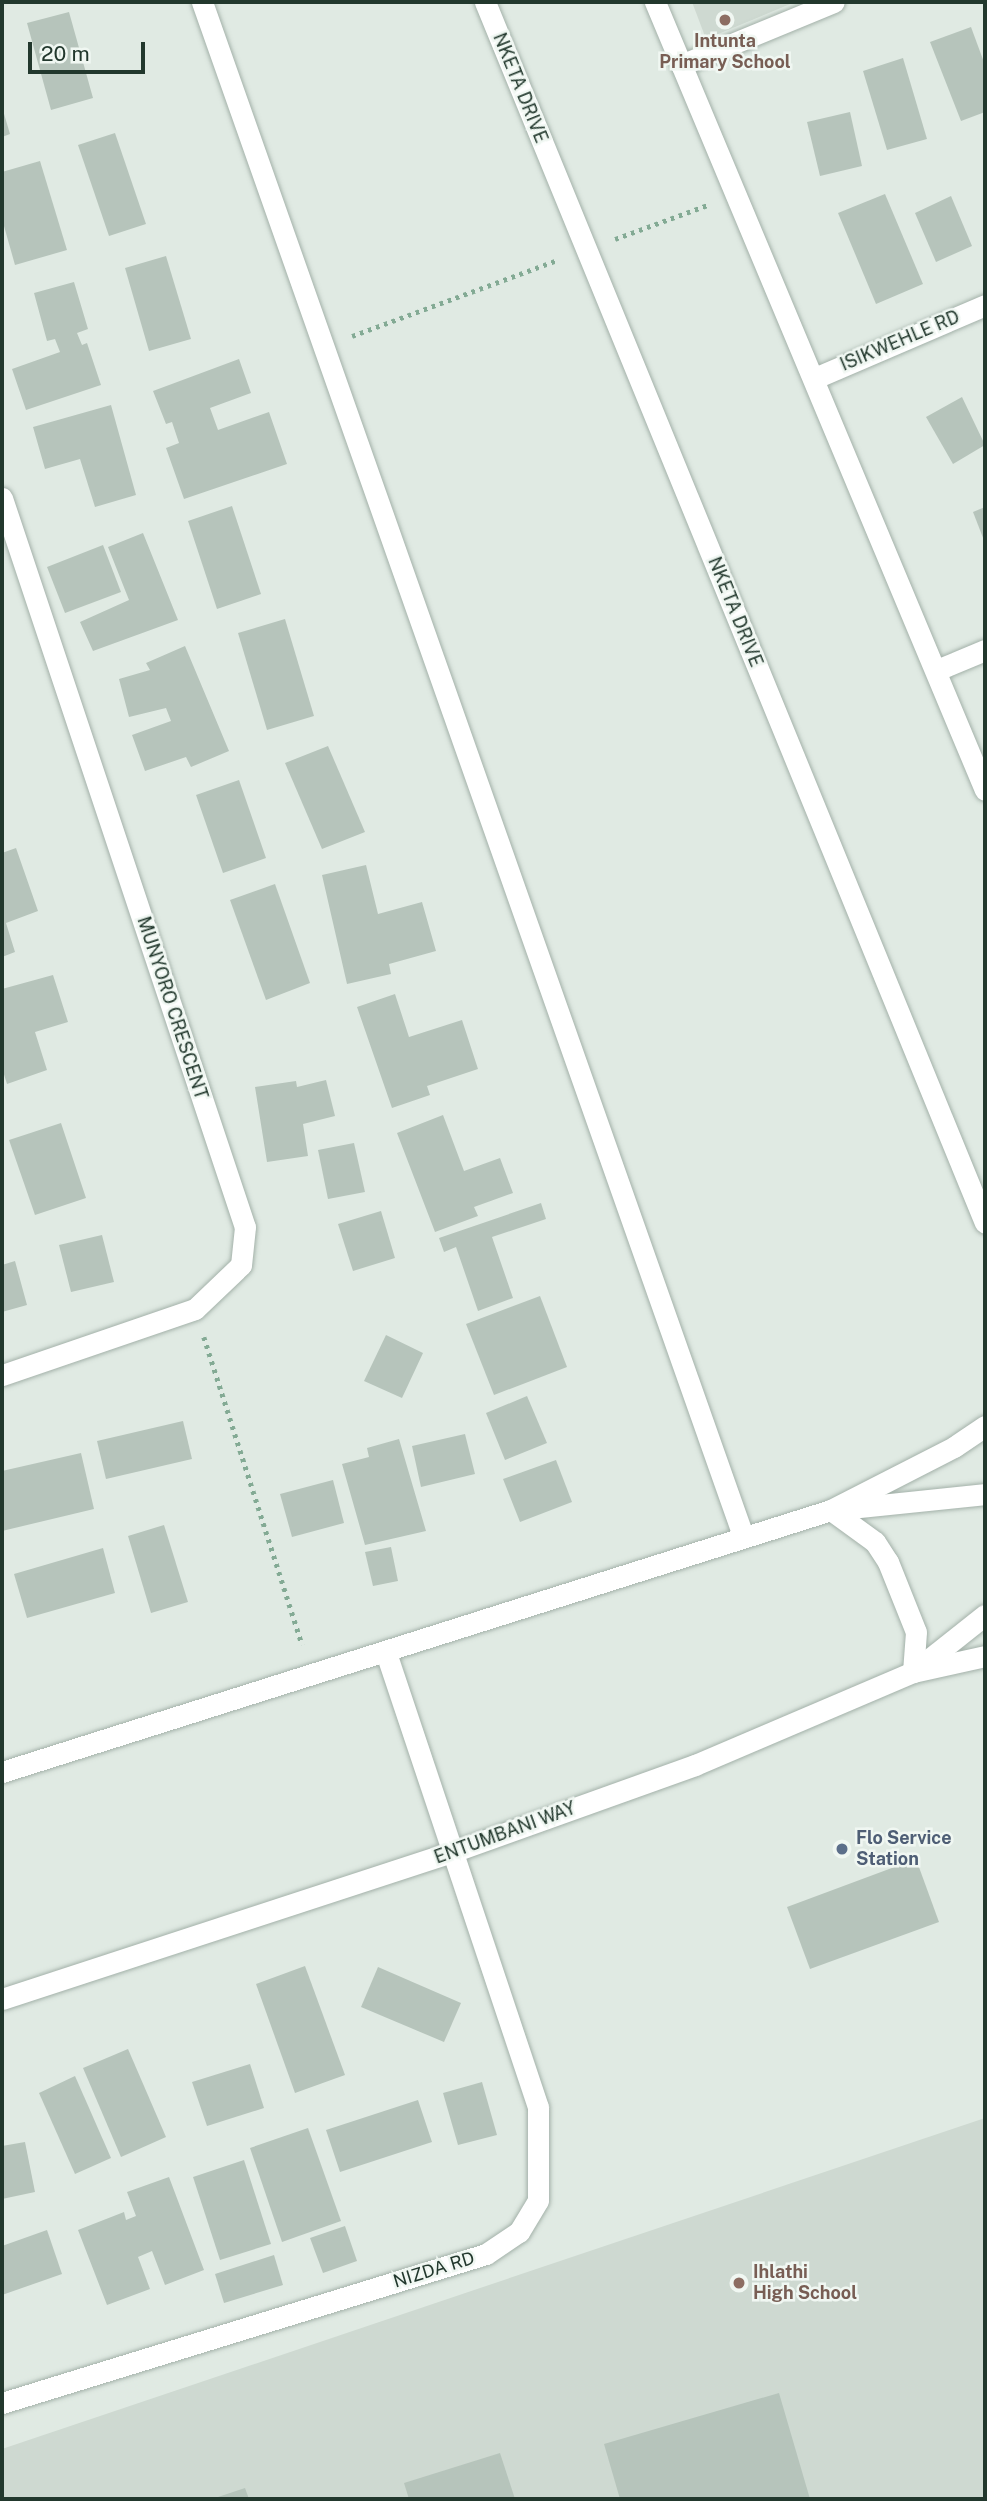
<!DOCTYPE html>
<style>
body{margin:0}
#map{position:relative;width:987px;height:2501px;overflow:hidden;background:#e0eae3;font-family:"Public Sans",sans-serif}
div>[style]{position:absolute}
[style*='--x']{left:calc(var(--x)*1px);top:calc(var(--y)*1px);width:calc(var(--w)*1px);rotate:calc(var(--a)*1deg)}
.built>*{inset:0;background:#ced9d1}
.building>*{inset:0;background:#b6c4bb}
.path>*{height:4.5px;margin-top:-2.25px;transform-origin:0;background:repeating-linear-gradient(90deg,#83aa94 0 3.5px,transparent 0 8.5px)}
.roads{filter:drop-shadow(0 0 2px #a3b1a9) drop-shadow(0 0 2px #a3b1a9)}
.minor>*{height:21px;margin:-10.5px;padding:0 10.5px;transform-origin:10.5px;border-radius:10.5px;background:#fff}
.dots>*{width:19px;height:19px;translate:-50% -50%;box-sizing:border-box;border:4px solid #f0f7f2;border-radius:50%}
span{translate:-50% -50%;white-space:nowrap;text-align:center;line-height:1.15;-webkit-text-stroke:5px #f0f7f2;paint-order:stroke}
.education-label{font-size:18px;color:#785e54;font-weight:700}
.left{translate:0 -50%;text-align:left}
.street-label{font-size:18px;color:#22382d}
.service-label{font-size:18px;color:#4e5e75;font-weight:700}
.frame{position:absolute;inset:0;border:4px solid #22382d;pointer-events:none}
.scale{position:absolute;left:28px;top:42px;width:117px;height:32px;box-sizing:border-box;border:4px solid #22382d;border-top:0;padding-left:9px;font-size:21px;line-height:24px;white-space:nowrap;color:#22382d;-webkit-text-stroke:5px #f0f7f2;paint-order:stroke}
</style>
<div id="map">
<div class="built">
<div style="clip-path:polygon(692px 2px,795px 2px,706px 39px)"></div>
<div style="clip-path:polygon(985px 2118px,985px 2499px,2px 2499px,2px 2449px)"></div>
</div>
<div class="building">
<div style="clip-path:polygon(69px 12px,93px 98px,51px 110px,27px 23px)"></div>
<div style="clip-path:polygon(971px 27px,985px 65px,985px 112px,961px 121px,930px 42px)"></div>
<div style="clip-path:polygon(903px 58px,927px 139px,887px 150px,863px 71px)"></div>
<div style="clip-path:polygon(2px 107px,10px 134px,2px 137px)"></div>
<div style="clip-path:polygon(850px 112px,862px 166px,820px 176px,807px 122px)"></div>
<div style="clip-path:polygon(115px 133px,146px 224px,109px 236px,78px 145px)"></div>
<div style="clip-path:polygon(40px 161px,67px 250px,15px 265px,2px 219px,2px 172px)"></div>
<div style="clip-path:polygon(885px 194px,923px 284px,876px 304px,838px 213px)"></div>
<div style="clip-path:polygon(951px 196px,972px 246px,936px 262px,915px 213px)"></div>
<div style="clip-path:polygon(166px 256px,191px 339px,149px 351px,125px 268px)"></div>
<div style="clip-path:polygon(74px 282px,88px 329px,77px 333px,82px 345px,87px 343px,101px 385px,26px 410px,12px 369px,60px 352px,55px 339px,47px 341px,34px 293px)"></div>
<div style="clip-path:polygon(239px 359px,251px 393px,210px 408px,218px 430px,269px 412px,287px 464px,184px 499px,166px 448px,179px 443px,172px 422px,166px 424px,153px 391px)"></div>
<div style="clip-path:polygon(962px 397px,985px 445px,953px 464px,926px 417px)"></div>
<div style="clip-path:polygon(111px 405px,136px 495px,95px 507px,80px 459px,45px 469px,33px 427px)"></div>
<div style="clip-path:polygon(232px 506px,261px 594px,217px 609px,188px 521px)"></div>
<div style="clip-path:polygon(985px 507px,985px 543px,973px 512px)"></div>
<div style="clip-path:polygon(143px 533px,178px 620px,93px 651px,80px 622px,129px 600px,108px 547px)"></div>
<div style="clip-path:polygon(103px 545px,121px 592px,65px 613px,47px 567px)"></div>
<div style="clip-path:polygon(285px 619px,314px 716px,267px 730px,238px 633px)"></div>
<div style="clip-path:polygon(185px 646px,229px 751px,191px 767px,186px 757px,145px 771px,132px 735px,171px 721px,166px 708px,129px 717px,119px 679px,150px 670px,146px 663px)"></div>
<div style="clip-path:polygon(328px 746px,365px 832px,322px 849px,285px 763px)"></div>
<div style="clip-path:polygon(239px 780px,266px 858px,223px 873px,196px 795px)"></div>
<div style="clip-path:polygon(16px 848px,38px 911px,6px 923px,15px 952px,2px 957px,2px 853px)"></div>
<div style="clip-path:polygon(366px 865px,378px 914px,422px 902px,436px 951px,389px 964px,391px 974px,347px 984px,322px 875px)"></div>
<div style="clip-path:polygon(275px 884px,310px 983px,266px 1000px,230px 900px)"></div>
<div style="clip-path:polygon(53px 975px,68px 1022px,35px 1032px,47px 1070px,7px 1084px,2px 1068px,2px 989px)"></div>
<div style="clip-path:polygon(395px 994px,409px 1037px,462px 1020px,478px 1069px,427px 1086px,430px 1095px,392px 1108px,357px 1007px)"></div>
<div style="clip-path:polygon(326px 1080px,335px 1116px,303px 1124px,308px 1156px,267px 1162px,255px 1087px,296px 1081px,297px 1087px)"></div>
<div style="clip-path:polygon(443px 1115px,464px 1171px,500px 1158px,513px 1193px,474px 1207px,478px 1216px,435px 1232px,397px 1133px)"></div>
<div style="clip-path:polygon(61px 1123px,86px 1198px,35px 1215px,9px 1140px)"></div>
<div style="clip-path:polygon(354px 1143px,365px 1192px,328px 1199px,318px 1150px)"></div>
<div style="clip-path:polygon(541px 1203px,546px 1219px,492px 1237px,513px 1298px,478px 1311px,456px 1247px,444px 1252px,439px 1238px)"></div>
<div style="clip-path:polygon(381px 1211px,395px 1258px,353px 1271px,338px 1224px)"></div>
<div style="clip-path:polygon(102px 1235px,114px 1282px,71px 1292px,59px 1245px)"></div>
<div style="clip-path:polygon(15px 1261px,27px 1305px,2px 1312px,2px 1265px)"></div>
<div style="clip-path:polygon(540px 1296px,567px 1367px,494px 1395px,466px 1324px)"></div>
<div style="clip-path:polygon(386px 1335px,423px 1353px,402px 1398px,364px 1381px)"></div>
<div style="clip-path:polygon(527px 1396px,547px 1443px,505px 1460px,486px 1413px)"></div>
<div style="clip-path:polygon(183px 1421px,192px 1459px,106px 1479px,97px 1441px)"></div>
<div style="clip-path:polygon(465px 1434px,475px 1474px,421px 1487px,412px 1446px)"></div>
<div style="clip-path:polygon(399px 1439px,426px 1531px,365px 1545px,342px 1464px,369px 1457px,367px 1448px)"></div>
<div style="clip-path:polygon(81px 1453px,94px 1509px,2px 1531px,2px 1471px)"></div>
<div style="clip-path:polygon(556px 1460px,572px 1502px,520px 1522px,503px 1479px)"></div>
<div style="clip-path:polygon(333px 1480px,344px 1523px,292px 1537px,280px 1494px)"></div>
<div style="clip-path:polygon(164px 1525px,188px 1602px,151px 1613px,128px 1536px)"></div>
<div style="clip-path:polygon(391px 1547px,398px 1581px,373px 1586px,365px 1552px)"></div>
<div style="clip-path:polygon(103px 1548px,115px 1593px,27px 1618px,14px 1574px)"></div>
<div style="clip-path:polygon(916px 1859px,939px 1922px,810px 1969px,787px 1907px)"></div>
<div style="clip-path:polygon(305px 1966px,345px 2075px,295px 2093px,256px 1984px)"></div>
<div style="clip-path:polygon(378px 1967px,461px 2003px,444px 2042px,361px 2007px)"></div>
<div style="clip-path:polygon(128px 2049px,166px 2137px,121px 2157px,83px 2068px)"></div>
<div style="clip-path:polygon(250px 2064px,264px 2108px,207px 2126px,192px 2082px)"></div>
<div style="clip-path:polygon(75px 2076px,111px 2158px,75px 2174px,39px 2093px)"></div>
<div style="clip-path:polygon(482px 2082px,497px 2135px,458px 2145px,443px 2093px)"></div>
<div style="clip-path:polygon(418px 2100px,432px 2142px,340px 2172px,326px 2130px)"></div>
<div style="clip-path:polygon(308px 2128px,341px 2221px,282px 2242px,250px 2148px)"></div>
<div style="clip-path:polygon(25px 2142px,35px 2192px,2px 2199px,2px 2146px)"></div>
<div style="clip-path:polygon(244px 2160px,271px 2244px,220px 2260px,193px 2177px)"></div>
<div style="clip-path:polygon(169px 2177px,204px 2270px,165px 2285px,152px 2251px,138px 2257px,150px 2289px,107px 2305px,78px 2230px,124px 2212px,126px 2220px,136px 2216px,127px 2192px)"></div>
<div style="clip-path:polygon(345px 2226px,357px 2261px,323px 2273px,310px 2238px)"></div>
<div style="clip-path:polygon(47px 2230px,62px 2274px,2px 2295px,2px 2246px)"></div>
<div style="clip-path:polygon(274px 2255px,283px 2285px,224px 2303px,215px 2274px)"></div>
<div style="clip-path:polygon(779px 2393px,810px 2499px,620px 2499px,604px 2444px)"></div>
<div style="clip-path:polygon(500px 2453px,515px 2499px,409px 2499px,404px 2483px)"></div>
<div style="clip-path:polygon(245px 2488px,249px 2499px,212px 2499px)"></div>
</div>
<div class="path">
<div style="--x:615;--y:239;--w:99;--a:-20.1"></div>
<div style="--x:352;--y:336;--w:219;--a:-20.3"></div>
<div style="--x:204;--y:1337;--w:323;--a:72.3"></div>
</div>
<div class="roads">
<div class="minor">
<div style="--x:202;--y:2;--w:1627;--a:70.57"></div>
<div style="--x:485;--y:2;--w:1319;--a:67.73"></div>
<div style="--x:655;--y:2;--w:854;--a:67.28"></div>
<div style="--x:681;--y:65;--w:165;--a:-22.4"></div>
<div style="--x:815;--y:378;--w:185;--a:-23.2"></div>
<div style="--x:2;--y:498;--w:768;--a:71.57"></div>
<div style="--x:245;--y:1227;--w:38;--a:96"></div>
<div style="--x:241;--y:1265;--w:64;--a:136.3"></div>
<div style="--x:195;--y:1309;--w:204;--a:161.1"></div>
<div style="--x:937;--y:670;--w:52;--a:-22.6"></div>
<div style="--x:985;--y:1426;--w:37;--a:146"></div>
<div style="--x:954;--y:1447;--w:138;--a:152.9"></div>
<div style="--x:831;--y:1510;--w:54;--a:36"></div>
<div style="--x:875;--y:1542;--w:24;--a:57"></div>
<div style="--x:888;--y:1562;--w:75;--a:68.2"></div>
<div style="--x:916;--y:1632;--w:40;--a:94.3"></div>
<div style="--x:913;--y:1672;--w:74;--a:-12.5"></div>
<div style="--x:2;--y:1772;--w:869;--a:-17.54"></div>
<div style="--x:831;--y:1510;--w:155;--a:-5.9"></div>
<div style="--x:2;--y:1999;--w:473;--a:-18.1"></div>
<div style="--x:452;--y:1852;--w:258;--a:-19.7"></div>
<div style="--x:695;--y:1765;--w:237;--a:-23.1"></div>
<div style="--x:913;--y:1672;--w:92;--a:-38.4"></div>
<div style="--x:2;--y:2403;--w:506;--a:-17.11"></div>
<div style="--x:486;--y:2254;--w:40;--a:-34"></div>
<div style="--x:519;--y:2232;--w:37;--a:-59"></div>
<div style="--x:538;--y:2200;--w:93;--a:-90"></div>
<div style="--x:538;--y:2107;--w:479;--a:-108.5"></div>
</div>
</div>
<div class="dots">
<div style="left:725px;top:20px;background:#8d6e63"></div>
<div style="left:842px;top:1849px;background:#5c6f8a"></div>
<div style="left:739px;top:2283px;background:#8d6e63"></div>
</div>
<div class="education-label">
<span style="left:725px;top:52px">Intunta<br>Primary School</span>
<span class="left" style="left:753px;top:2283px">Ihlathi<br>High School</span>
</div>
<div class="street-label">
<span style="left:520px;top:88px;rotate:68deg">NKETA DRIVE</span>
<span style="left:900px;top:341px;rotate:-23deg">ISIKWEHLE RD</span>
<span style="left:735px;top:612px;rotate:68deg">NKETA DRIVE</span>
<span style="left:172px;top:1008px;rotate:72deg">MUNYORO CRESCENT</span>
<span style="left:505px;top:1833px;rotate:-20deg">ENTUMBANI WAY</span>
<span style="left:434px;top:2270px;rotate:-17deg">NIZDA RD</span>
</div>
<div class="service-label">
<span class="left" style="left:856px;top:1849px">Flo Service<br>Station</span>
</div>
<div class="frame"></div>
<div class="scale">20 m</div>
</div>
